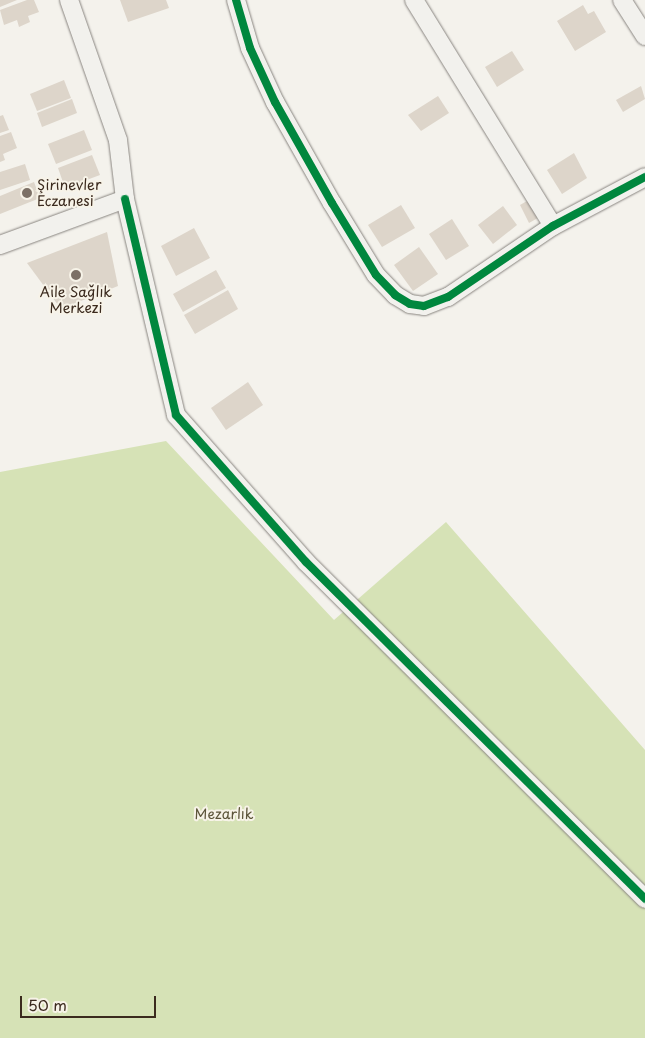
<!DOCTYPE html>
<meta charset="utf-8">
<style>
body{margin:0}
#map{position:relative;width:645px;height:1038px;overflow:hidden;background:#f4f2ec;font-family:"Playpen Sans",sans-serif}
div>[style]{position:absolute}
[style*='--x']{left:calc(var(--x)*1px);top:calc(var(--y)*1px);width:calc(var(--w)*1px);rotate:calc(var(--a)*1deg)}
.green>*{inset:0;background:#d6e2b6}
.building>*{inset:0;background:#ddd5ca}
.roads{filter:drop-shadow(0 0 1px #898580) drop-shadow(0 0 1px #898580)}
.minor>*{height:18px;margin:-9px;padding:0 9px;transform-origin:9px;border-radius:9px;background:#f2f1ed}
.cycleway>*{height:8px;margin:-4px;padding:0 4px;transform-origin:4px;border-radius:4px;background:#00873e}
.dots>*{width:14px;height:14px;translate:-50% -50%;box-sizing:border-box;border:2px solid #f7f3e8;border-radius:50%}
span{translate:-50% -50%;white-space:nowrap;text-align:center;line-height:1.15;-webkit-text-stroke:4px #f7f3e8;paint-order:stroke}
.poi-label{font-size:14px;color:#3b2a1e}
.left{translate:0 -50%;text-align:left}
.park-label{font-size:14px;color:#5c5439}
.scale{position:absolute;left:20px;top:996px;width:136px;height:22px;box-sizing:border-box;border:2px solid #3b2a1e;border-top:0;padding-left:6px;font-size:15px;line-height:18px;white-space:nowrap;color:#3b2a1e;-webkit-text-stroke:4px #f7f3e8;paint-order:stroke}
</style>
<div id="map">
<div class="green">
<div style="clip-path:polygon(166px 441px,334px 620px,446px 522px,645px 750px,645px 1038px,0 1038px,0 472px)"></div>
</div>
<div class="building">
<div style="clip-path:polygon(0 0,17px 0,0 7px)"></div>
<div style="clip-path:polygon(27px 0,34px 0,39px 12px,28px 16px,30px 22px,19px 27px,17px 20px,4px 25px,0 10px)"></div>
<div style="clip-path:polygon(120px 0,166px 0,169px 8px,128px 22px)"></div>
<div style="clip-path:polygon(583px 5px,588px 14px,594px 11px,606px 32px,575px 51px,557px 21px)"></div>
<div style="clip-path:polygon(512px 51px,524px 70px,497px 87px,485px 67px)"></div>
<div style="clip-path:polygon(64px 80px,71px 98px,37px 111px,30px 94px)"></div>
<div style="clip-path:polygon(641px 86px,645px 99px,623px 112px,616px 100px)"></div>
<div style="clip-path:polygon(438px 96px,449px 113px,421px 131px,408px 115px)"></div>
<div style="clip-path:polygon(72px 99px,77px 113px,42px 127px,37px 113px)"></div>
<div style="clip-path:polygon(3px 115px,9px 130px,0 133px,0 116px)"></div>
<div style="clip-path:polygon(84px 130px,92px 150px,56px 164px,48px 144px)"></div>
<div style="clip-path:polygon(11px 132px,17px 148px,3px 154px,5px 160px,0 162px,0 136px)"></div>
<div style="clip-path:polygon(574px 153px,587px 178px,562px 194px,547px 170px)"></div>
<div style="clip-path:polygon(92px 155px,100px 175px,65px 188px,58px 168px)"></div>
<div style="clip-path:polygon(25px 164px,30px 180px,0 190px,0 172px)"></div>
<div style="clip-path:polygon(34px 182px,40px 198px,0 214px,0 196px)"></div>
<div style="clip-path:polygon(534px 197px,543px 215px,529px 223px,520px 205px)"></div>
<div style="clip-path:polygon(401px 205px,415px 228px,382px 247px,368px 225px)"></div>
<div style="clip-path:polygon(503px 206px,517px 225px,493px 244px,478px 225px)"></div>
<div style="clip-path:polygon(452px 219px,469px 246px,446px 260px,429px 234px)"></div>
<div style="clip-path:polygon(194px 228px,210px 258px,176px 276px,161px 246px)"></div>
<div style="clip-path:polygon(107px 232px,118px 286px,61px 309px,27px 263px)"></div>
<div style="clip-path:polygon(419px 247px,438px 274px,413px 291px,394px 265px)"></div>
<div style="clip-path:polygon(216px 270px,226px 288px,183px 312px,173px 294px)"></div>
<div style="clip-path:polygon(228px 290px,238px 309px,195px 334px,184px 315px)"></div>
<div style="clip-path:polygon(248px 382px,263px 405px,226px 430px,211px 408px)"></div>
</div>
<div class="roads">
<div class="minor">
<div style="--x:236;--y:0;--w:50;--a:73.7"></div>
<div style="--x:250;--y:48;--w:60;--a:65.2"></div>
<div style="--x:275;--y:102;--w:116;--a:60.6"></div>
<div style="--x:332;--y:203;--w:84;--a:58.6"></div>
<div style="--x:376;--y:275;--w:28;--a:46"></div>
<div style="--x:395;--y:295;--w:17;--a:31"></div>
<div style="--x:410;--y:304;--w:14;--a:8"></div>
<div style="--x:424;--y:306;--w:26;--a:-21"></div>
<div style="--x:448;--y:297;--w:127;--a:-34.1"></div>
<div style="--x:553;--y:226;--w:104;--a:-28"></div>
<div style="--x:414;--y:0;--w:265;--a:58.4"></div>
<div style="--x:622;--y:0;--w:43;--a:57.4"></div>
<div style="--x:125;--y:199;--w:222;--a:76.7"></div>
<div style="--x:176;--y:415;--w:196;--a:48.5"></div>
<div style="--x:306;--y:562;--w:478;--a:44.8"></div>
<div style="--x:0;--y:245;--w:133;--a:-20.2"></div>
<div style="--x:125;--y:199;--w:59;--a:-96.8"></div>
<div style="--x:118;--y:140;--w:148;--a:-109.3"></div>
</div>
</div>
<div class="cycleway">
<div style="--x:236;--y:0;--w:50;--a:73.7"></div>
<div style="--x:250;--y:48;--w:60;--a:65.2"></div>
<div style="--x:275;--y:102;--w:116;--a:60.6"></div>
<div style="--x:332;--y:203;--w:84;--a:58.6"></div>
<div style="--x:376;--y:275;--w:28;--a:46"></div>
<div style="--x:395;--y:295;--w:17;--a:31"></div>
<div style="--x:410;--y:304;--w:14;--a:8"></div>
<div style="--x:424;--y:306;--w:26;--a:-21"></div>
<div style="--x:448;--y:297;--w:127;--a:-34.1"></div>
<div style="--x:553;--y:226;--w:104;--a:-28"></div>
<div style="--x:125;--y:199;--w:222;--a:76.7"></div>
<div style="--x:176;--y:415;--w:196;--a:48.5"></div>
<div style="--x:306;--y:562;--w:478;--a:44.8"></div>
</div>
<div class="dots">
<div style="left:27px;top:193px;background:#7c7066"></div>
<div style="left:76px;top:275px;background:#7c7066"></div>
</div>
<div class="poi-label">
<span class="left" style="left:37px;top:193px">Şirinevler<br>Eczanesi</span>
<span style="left:76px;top:300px">Aile Sağlık<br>Merkezi</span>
</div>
<div class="park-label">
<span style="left:224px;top:814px">Mezarlık</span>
</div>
<div class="scale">50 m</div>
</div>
